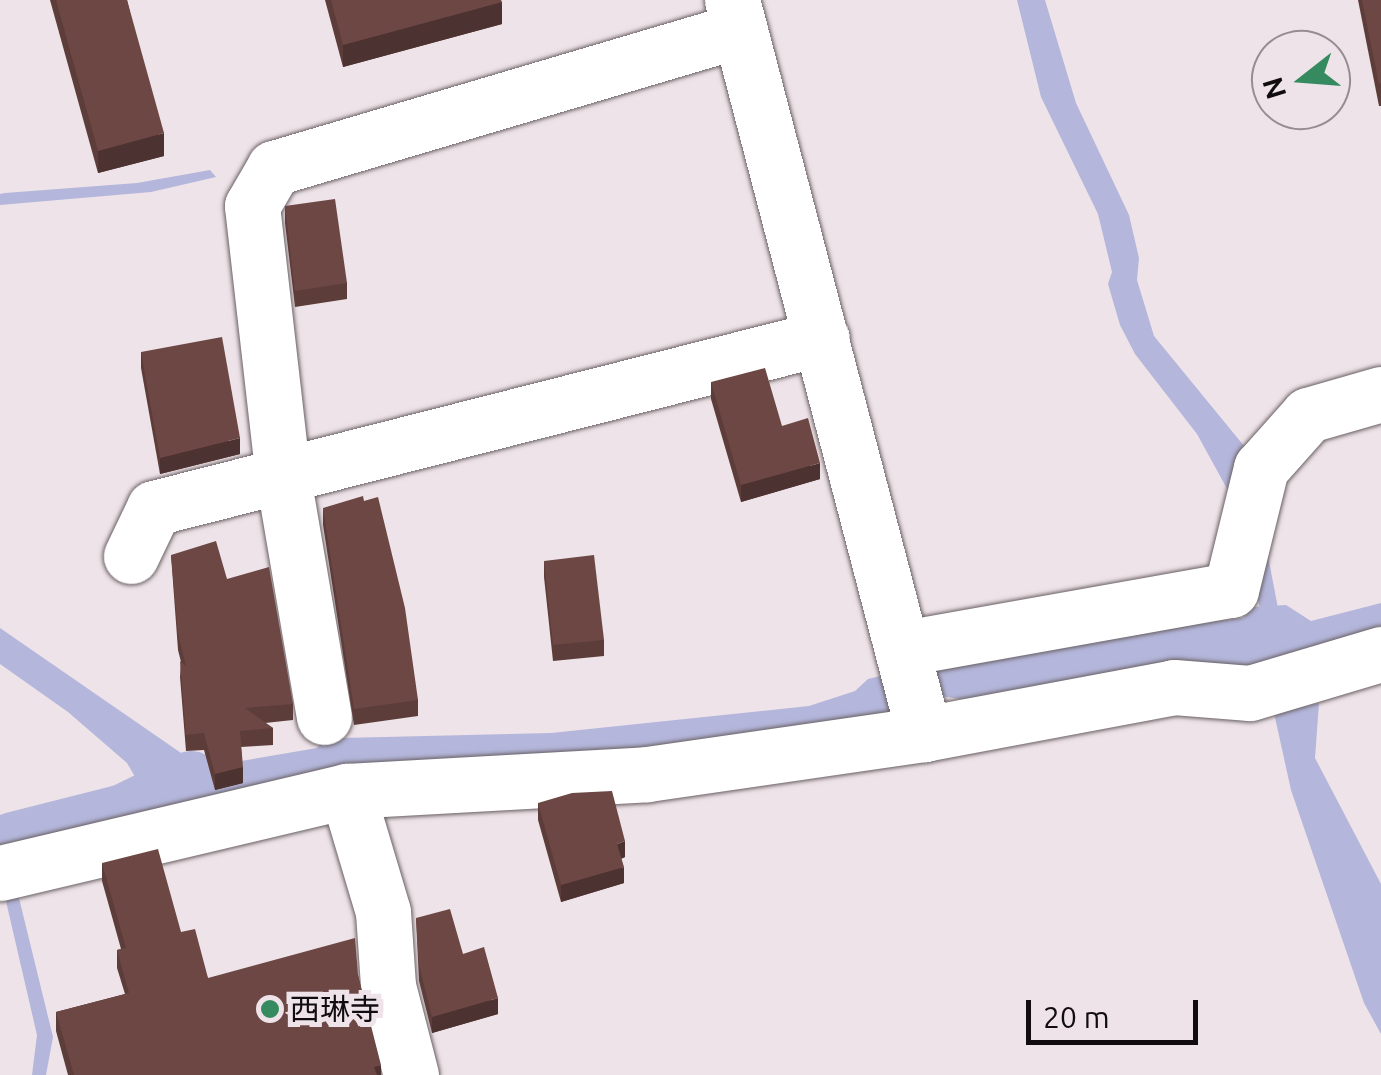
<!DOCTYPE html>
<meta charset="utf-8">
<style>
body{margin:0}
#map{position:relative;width:1381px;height:1075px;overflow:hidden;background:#eee3e8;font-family:Ubuntu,"Noto Sans JP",sans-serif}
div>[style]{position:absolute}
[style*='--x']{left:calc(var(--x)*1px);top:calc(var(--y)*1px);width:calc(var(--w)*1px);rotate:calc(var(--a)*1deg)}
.water>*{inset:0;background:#b4b6db}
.stream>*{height:18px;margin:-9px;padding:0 9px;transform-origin:9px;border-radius:9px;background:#b4b6db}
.canal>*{height:60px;margin:-30px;padding:0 30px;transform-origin:30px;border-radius:30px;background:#b4b6db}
.roads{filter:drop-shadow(0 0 2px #696063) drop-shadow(0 0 2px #696063)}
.minor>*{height:55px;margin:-27.5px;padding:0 27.5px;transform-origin:27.5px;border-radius:27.5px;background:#fff}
.wall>*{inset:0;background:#5d3d3a}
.shaded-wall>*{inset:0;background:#4c3230}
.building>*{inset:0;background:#6c4744}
.dots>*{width:28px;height:28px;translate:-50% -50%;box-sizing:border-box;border:5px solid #eee3e8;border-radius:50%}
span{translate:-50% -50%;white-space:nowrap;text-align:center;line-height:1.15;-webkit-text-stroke:10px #eee3e8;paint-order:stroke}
.poi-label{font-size:30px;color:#110d0f}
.left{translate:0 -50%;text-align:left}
.north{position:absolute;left:1251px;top:30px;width:100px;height:100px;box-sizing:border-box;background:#eee3e8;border:2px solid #968d91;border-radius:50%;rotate:253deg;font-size:28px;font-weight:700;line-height:40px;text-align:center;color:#110d0f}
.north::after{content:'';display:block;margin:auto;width:35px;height:45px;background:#358b5f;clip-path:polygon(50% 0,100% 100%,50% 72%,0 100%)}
.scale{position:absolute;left:1026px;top:1000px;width:172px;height:45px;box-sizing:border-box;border:5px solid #110d0f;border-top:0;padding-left:12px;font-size:30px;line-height:35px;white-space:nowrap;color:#110d0f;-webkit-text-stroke:8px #eee3e8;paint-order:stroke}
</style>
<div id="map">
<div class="water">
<div style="clip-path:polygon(1017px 0,1045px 0,1076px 103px,1129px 215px,1139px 258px,1137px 280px,1154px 336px,1258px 463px,1231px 496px,1197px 434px,1135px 354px,1120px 325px,1108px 284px,1112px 272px,1098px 214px,1041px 97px)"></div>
<div style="clip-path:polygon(210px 170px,216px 177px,151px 192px,0 205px,0 194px,5px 193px,137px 183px)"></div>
<div style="clip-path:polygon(1381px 603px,1381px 638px,1260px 670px,960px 699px,941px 696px,880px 715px,156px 813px,127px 763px,68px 712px,0 664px,0 628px,197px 764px,212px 766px,317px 748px,321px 742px,342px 738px,551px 733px,809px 706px,855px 691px,868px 679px,1015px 643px,1243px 618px,1253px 607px,1286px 605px,1311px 621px)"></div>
<div style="clip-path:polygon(1319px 703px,1315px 758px,1381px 884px,1381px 1034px,1364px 1003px,1291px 790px,1274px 713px)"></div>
<div style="clip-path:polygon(18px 894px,53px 1037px,46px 1075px,32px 1075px,37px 1035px,5px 897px)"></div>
</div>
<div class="stream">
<div style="--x:1259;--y:557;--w:74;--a:79.1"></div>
</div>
<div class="canal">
<div style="--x:13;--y:842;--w:114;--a:-14.2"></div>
<div style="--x:124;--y:814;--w:75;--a:-26.2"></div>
</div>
<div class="roads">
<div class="minor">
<div style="--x:732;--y:0;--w:759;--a:75.34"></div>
<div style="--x:131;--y:556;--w:53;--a:-64.4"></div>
<div style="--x:154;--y:508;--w:689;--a:-14.28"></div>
<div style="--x:904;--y:648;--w:332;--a:-10.1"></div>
<div style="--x:1231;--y:590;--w:126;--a:-76.2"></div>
<div style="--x:1261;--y:468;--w:71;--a:-48.4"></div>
<div style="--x:1308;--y:415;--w:76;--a:-16"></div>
<div style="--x:324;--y:717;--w:242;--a:-99.7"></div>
<div style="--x:283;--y:478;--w:274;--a:-96.5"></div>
<div style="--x:252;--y:206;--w:44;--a:-59.9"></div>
<div style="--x:274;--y:168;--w:486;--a:-16.5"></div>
<div style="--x:347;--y:791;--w:126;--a:73.4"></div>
<div style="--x:383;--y:912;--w:74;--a:86.1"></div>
<div style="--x:388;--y:986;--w:92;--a:75.5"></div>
<div style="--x:0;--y:873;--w:357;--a:-13.3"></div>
<div style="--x:347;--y:791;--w:300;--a:-3.2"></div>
<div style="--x:647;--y:774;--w:280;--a:-8.2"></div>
<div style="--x:924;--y:734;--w:254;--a:-10.6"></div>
<div style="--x:1174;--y:687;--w:76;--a:4.5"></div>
<div style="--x:1250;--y:693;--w:137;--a:-16.6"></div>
</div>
</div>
<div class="wall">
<div style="clip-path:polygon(50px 0,127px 0,164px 156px,98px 173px)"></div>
<div style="clip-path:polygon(325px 0,501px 0,502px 24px,343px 67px)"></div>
<div style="clip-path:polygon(1358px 0,1381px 0,1381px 106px,1379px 106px)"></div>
<div style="clip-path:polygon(285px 206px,347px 283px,347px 299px,295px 307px,285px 223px)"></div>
<div style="clip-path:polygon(141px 352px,240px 454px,160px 474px,141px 368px)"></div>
<div style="clip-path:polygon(711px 382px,782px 426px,820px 479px,741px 502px,711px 399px)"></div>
<div style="clip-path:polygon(323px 508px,418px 700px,418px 716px,354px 725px,323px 525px)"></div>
<div style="clip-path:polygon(171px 555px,227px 579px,293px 704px,293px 720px,265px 723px,273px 728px,273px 745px,241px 747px,243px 783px,215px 790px,204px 750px,186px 751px,180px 677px,181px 662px,178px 650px)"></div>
<div style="clip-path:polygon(544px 561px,604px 640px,604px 656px,553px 661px,544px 577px)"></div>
<div style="clip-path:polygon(538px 803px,625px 857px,621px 859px,624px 883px,561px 902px,538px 820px)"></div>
<div style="clip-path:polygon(102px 863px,181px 932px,208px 978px,358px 975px,381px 1075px,68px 1075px,56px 1031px,56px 1012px,125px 994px,117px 968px,117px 950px,121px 949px,102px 881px)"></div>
<div style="clip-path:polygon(416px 918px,463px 954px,498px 1014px,432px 1033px,419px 981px)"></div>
</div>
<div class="shaded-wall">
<div style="clip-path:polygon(502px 2px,502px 24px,343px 67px,343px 45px)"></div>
<div style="clip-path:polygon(164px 133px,164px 156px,98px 173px,98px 151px)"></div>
<div style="clip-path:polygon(240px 438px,240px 454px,160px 474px,160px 458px)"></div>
<div style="clip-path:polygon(820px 463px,820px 479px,741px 502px,741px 485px)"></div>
<div style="clip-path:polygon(243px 767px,243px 783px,215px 790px,215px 774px)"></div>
<div style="clip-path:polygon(625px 841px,625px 857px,617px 860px,617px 844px)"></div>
<div style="clip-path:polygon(624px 867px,624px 883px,561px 902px,561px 885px)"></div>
<div style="clip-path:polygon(498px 998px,498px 1014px,432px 1033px,432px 1017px)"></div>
<div style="clip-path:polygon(381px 1065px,381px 1075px,374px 1075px,374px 1067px)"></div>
</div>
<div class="building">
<div style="clip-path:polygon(56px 0,127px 0,164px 133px,98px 151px)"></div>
<div style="clip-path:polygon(331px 0,501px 0,502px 2px,343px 45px)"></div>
<div style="clip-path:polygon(1362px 0,1381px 0,1381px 83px,1379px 84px)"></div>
<div style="clip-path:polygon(335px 199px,347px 283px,295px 291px,285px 206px)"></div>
<div style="clip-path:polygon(222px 337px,240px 438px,160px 458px,141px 352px)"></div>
<div style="clip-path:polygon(765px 368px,782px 426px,808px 418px,820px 463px,741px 485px,711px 382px)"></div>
<div style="clip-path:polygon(363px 496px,364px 501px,378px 497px,405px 608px,418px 700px,354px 709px,323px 508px)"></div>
<div style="clip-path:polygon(216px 541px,227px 579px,269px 567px,293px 704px,245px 708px,273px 728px,240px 731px,243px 767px,215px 774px,204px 733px,186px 735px,180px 661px,186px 666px,178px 634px,171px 555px)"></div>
<div style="clip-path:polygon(594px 555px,604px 640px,553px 645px,544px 561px)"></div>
<div style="clip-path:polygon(612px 791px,625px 841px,617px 844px,624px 867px,561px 885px,538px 803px,572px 793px)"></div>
<div style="clip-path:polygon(158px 849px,181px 932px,195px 929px,208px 978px,355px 938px,358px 975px,381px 1065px,374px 1067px,377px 1075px,74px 1075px,56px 1012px,129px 993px,117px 950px,126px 948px,102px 863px)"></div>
<div style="clip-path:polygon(450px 909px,463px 954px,484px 947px,498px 998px,432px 1017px,419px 965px,416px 918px)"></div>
</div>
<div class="dots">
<div style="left:270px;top:1009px;background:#358b5f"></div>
</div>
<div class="poi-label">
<span class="left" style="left:290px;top:1009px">西琳寺</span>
</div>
<div class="north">N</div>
<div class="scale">20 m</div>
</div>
